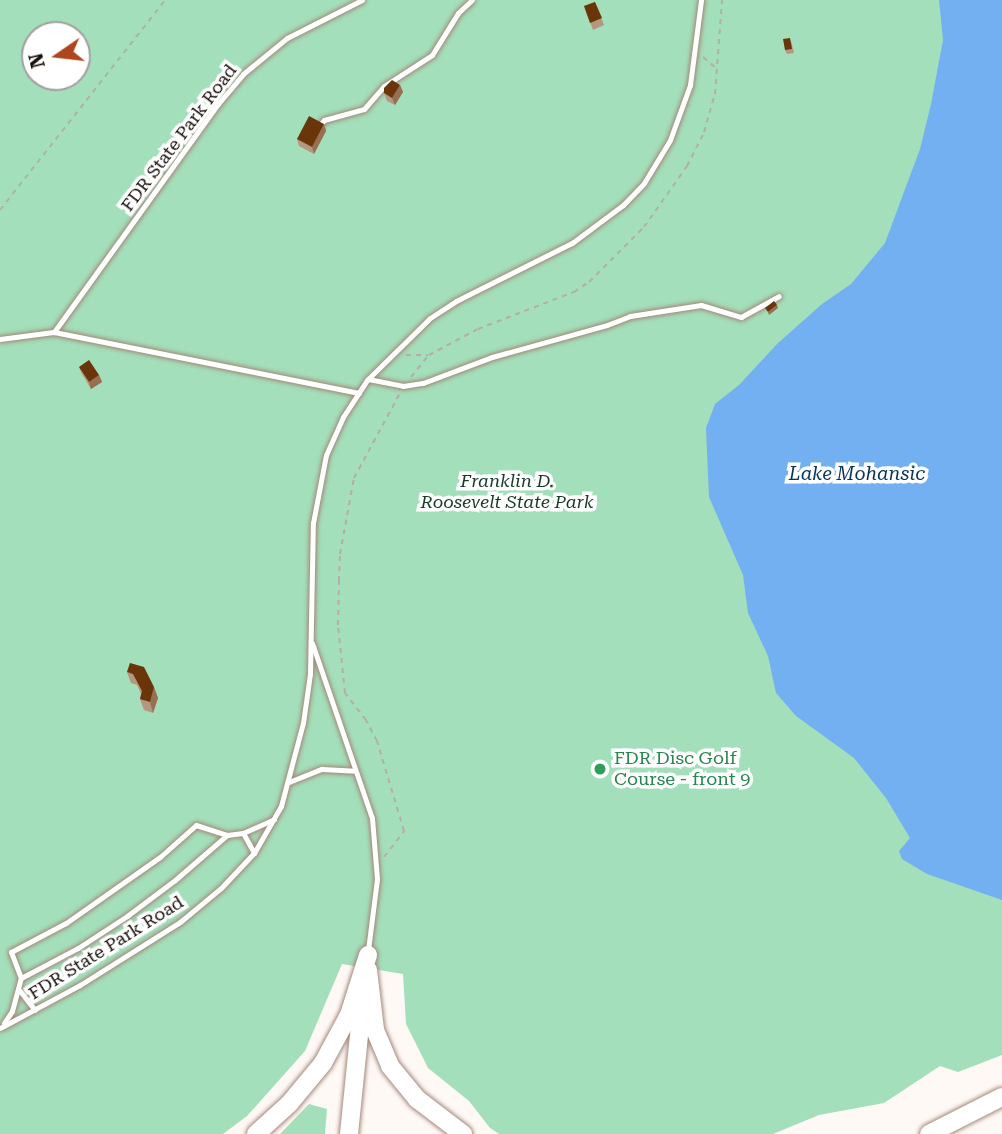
<!DOCTYPE html>
<style>
body{margin:0}
#map{position:relative;width:1002px;height:1134px;overflow:hidden;background:#fff9f6;font-family:"Roboto Serif",serif}
div>[style]{position:absolute}
[style*='--x']{left:calc(var(--x)*1px);top:calc(var(--y)*1px);width:calc(var(--w)*1px);rotate:calc(var(--a)*1deg)}
.green>*{inset:0;background:#a3dfba}
.water>*{inset:0;background:#73b0f1}
.path>*{height:2px;margin-top:-1px;transform-origin:0;background:repeating-linear-gradient(90deg,#b4ada9 0 5px,transparent 0 10px)}
.roads{filter:drop-shadow(0 0 2px #a4887b) drop-shadow(0 0 2px #a4887b)}
.service>*{height:5px;margin:-2.5px;padding:0 2.5px;transform-origin:2.5px;border-radius:2.5px;background:#fff}
.motorway>*{height:18px;margin:-9px;padding:0 9px;transform-origin:9px;border-radius:9px;background:#fff}
.wall>*{inset:0;background:#b49780}
.shaded-wall>*{inset:0;background:#967050}
.building>*{inset:0;background:#693509}
.dots>*{width:19px;height:19px;translate:-50% -50%;box-sizing:border-box;border:4px solid #fff;border-radius:50%}
span{translate:-50% -50%;white-space:nowrap;text-align:center;line-height:1.15;-webkit-text-stroke:7px #fff;paint-order:stroke}
.street-label{font-size:18px;color:#190f0a}
.park-label{font-size:18px;color:#163c27;font-style:italic}
.leisure-label{font-size:18px;color:#27864d}
.left{translate:0 -50%;text-align:left}
.water-label{font-size:19px;color:#06335c;font-style:italic}
.north{position:absolute;left:21px;top:21px;width:70px;height:70px;box-sizing:border-box;background:#fff;border:2px solid #a39f9d;border-radius:50%;rotate:256deg;font-size:19px;font-weight:700;line-height:28px;text-align:center;color:#190f0a}
.north::after{content:'';display:block;margin:auto;width:24px;height:32px;background:#ad461f;clip-path:polygon(50% 0,100% 100%,50% 72%,0 100%)}
</style>
<div id="map">
<div class="green">
<div style="clip-path:polygon(evenodd,0 0,1002px 0,1002px 1055px,958px 1072px,940px 1066px,884px 1103px,819px 1115px,773px 1134px,499px 1134px,490px 1128px,469px 1101px,428px 1068px,406px 1024px,403px 974px,342px 964px,305px 1051px,247px 1116px,223px 1134px,0 1134px,0 0,35px 35px,77px 35px,77px 77px,35px 77px,35px 35px)"></div>
<div style="clip-path:polygon(309px 1104px,327px 1109px,325px 1134px,280px 1134px)"></div>
</div>
<div class="water">
<div style="clip-path:polygon(939px 0,1002px 0,1002px 900px,927px 874px,902px 859px,899px 851px,910px 838px,886px 798px,854px 758px,796px 716px,776px 693px,768px 656px,748px 613px,743px 575px,709px 497px,706px 428px,715px 404px,739px 385px,777px 344px,822px 304px,851px 284px,885px 243px,920px 149px,931px 104px,943px 40px)"></div>
</div>
<div class="path">
<div style="--x:703;--y:57;--w:17;--a:40"></div>
<div style="--x:0;--y:210;--w:267;--a:-51.8"></div>
<div style="--x:406;--y:355;--w:22;--a:0"></div>
<div style="--x:411;--y:377;--w:28;--a:-51"></div>
<div style="--x:429;--y:355;--w:55;--a:-28"></div>
<div style="--x:478;--y:329;--w:103;--a:-21.1"></div>
<div style="--x:574;--y:292;--w:18;--a:-34"></div>
<div style="--x:589;--y:282;--w:78;--a:-45"></div>
<div style="--x:644;--y:227;--w:75;--a:-54.8"></div>
<div style="--x:687;--y:166;--w:38;--a:-63"></div>
<div style="--x:704;--y:132;--w:40;--a:-74"></div>
<div style="--x:715;--y:94;--w:94;--a:-85.7"></div>
<div style="--x:384;--y:857;--w:33;--a:-52"></div>
<div style="--x:404;--y:831;--w:94;--a:-106.7"></div>
<div style="--x:377;--y:741;--w:24;--a:-118"></div>
<div style="--x:366;--y:720;--w:34;--a:-128"></div>
<div style="--x:345;--y:693;--w:68;--a:-95.9"></div>
<div style="--x:338;--y:625;--w:44;--a:-88.7"></div>
<div style="--x:339;--y:581;--w:27;--a:-88"></div>
<div style="--x:340;--y:554;--w:77;--a:-79.6"></div>
<div style="--x:354;--y:478;--w:97;--a:-61.6"></div>
</div>
<div class="roads">
<div class="service">
<div style="--x:318;--y:127;--w:9;--a:-49"></div>
<div style="--x:324;--y:120;--w:41;--a:-15.4"></div>
<div style="--x:364;--y:109;--w:30;--a:-49"></div>
<div style="--x:384;--y:86;--w:57;--a:-32.9"></div>
<div style="--x:432;--y:55;--w:49;--a:-58.2"></div>
<div style="--x:458;--y:13;--w:19;--a:-43"></div>
<div style="--x:54;--y:332;--w:281;--a:-54.3"></div>
<div style="--x:218;--y:104;--w:39;--a:-50"></div>
<div style="--x:243;--y:74;--w:57;--a:-39.3"></div>
<div style="--x:287;--y:38;--w:84;--a:-26.9"></div>
<div style="--x:0;--y:339;--w:54;--a:-7.4"></div>
<div style="--x:54;--y:332;--w:311;--a:11.3"></div>
<div style="--x:368;--y:379;--w:36;--a:11"></div>
<div style="--x:403;--y:386;--w:20;--a:-9"></div>
<div style="--x:423;--y:383;--w:74;--a:-20.6"></div>
<div style="--x:492;--y:357;--w:119;--a:-15.5"></div>
<div style="--x:607;--y:325;--w:25;--a:-21"></div>
<div style="--x:630;--y:316;--w:72;--a:-8.8"></div>
<div style="--x:701;--y:305;--w:42;--a:16.7"></div>
<div style="--x:741;--y:317;--w:43;--a:-28.9"></div>
<div style="--x:312;--y:643;--w:185;--a:71.1"></div>
<div style="--x:372;--y:818;--w:61;--a:85.3"></div>
<div style="--x:377;--y:879;--w:72;--a:97.2"></div>
<div style="--x:289;--y:782;--w:35;--a:-22"></div>
<div style="--x:322;--y:769;--w:33;--a:3"></div>
<div style="--x:243;--y:833;--w:23;--a:61"></div>
<div style="--x:21;--y:978;--w:64;--a:-27.8"></div>
<div style="--x:78;--y:948;--w:59;--a:-33.1"></div>
<div style="--x:127;--y:916;--w:60;--a:-36.9"></div>
<div style="--x:175;--y:880;--w:69;--a:-40.9"></div>
<div style="--x:20;--y:991;--w:24;--a:52"></div>
<div style="--x:4;--y:1023;--w:14;--a:-56"></div>
<div style="--x:12;--y:1011;--w:34;--a:-75"></div>
<div style="--x:21;--y:978;--w:28;--a:-111"></div>
<div style="--x:11;--y:952;--w:62;--a:-27.8"></div>
<div style="--x:66;--y:923;--w:115;--a:-35.1"></div>
<div style="--x:160;--y:857;--w:48;--a:-41.6"></div>
<div style="--x:196;--y:825;--w:33;--a:18"></div>
<div style="--x:227;--y:835;--w:16;--a:-7"></div>
<div style="--x:243;--y:833;--w:34;--a:-24"></div>
<div style="--x:0;--y:1028;--w:91;--a:-28.3"></div>
<div style="--x:80;--y:985;--w:118;--a:-32.2"></div>
<div style="--x:180;--y:922;--w:53;--a:-39.7"></div>
<div style="--x:221;--y:888;--w:48;--a:-46.7"></div>
<div style="--x:254;--y:853;--w:54;--a:-60.1"></div>
<div style="--x:281;--y:806;--w:86;--a:-75.2"></div>
<div style="--x:303;--y:723;--w:49;--a:-81.9"></div>
<div style="--x:310;--y:674;--w:151;--a:-88.9"></div>
<div style="--x:313;--y:523;--w:69;--a:-79.2"></div>
<div style="--x:326;--y:455;--w:42;--a:-65.9"></div>
<div style="--x:343;--y:417;--w:44;--a:-57"></div>
<div style="--x:367;--y:380;--w:88;--a:-44.5"></div>
<div style="--x:430;--y:318;--w:31;--a:-33"></div>
<div style="--x:456;--y:301;--w:130;--a:-26.6"></div>
<div style="--x:572;--y:243;--w:64;--a:-36.7"></div>
<div style="--x:623;--y:205;--w:30;--a:-46"></div>
<div style="--x:644;--y:183;--w:50;--a:-58.8"></div>
<div style="--x:670;--y:140;--w:59;--a:-70"></div>
<div style="--x:690;--y:85;--w:86;--a:-82.6"></div>
</div>
<div class="motorway">
<div style="--x:368;--y:970;--w:60;--a:83.3"></div>
<div style="--x:375;--y:1030;--w:39;--a:67"></div>
<div style="--x:390;--y:1066;--w:43;--a:50.7"></div>
<div style="--x:417;--y:1099;--w:58;--a:37.3"></div>
<div style="--x:256;--y:1134;--w:45;--a:-42.3"></div>
<div style="--x:289;--y:1104;--w:53;--a:-50.3"></div>
<div style="--x:323;--y:1063;--w:55;--a:-61.6"></div>
<div style="--x:349;--y:1015;--w:63;--a:-72.4"></div>
<div style="--x:349;--y:1134;--w:138;--a:-84.2"></div>
<div style="--x:929;--y:1134;--w:82;--a:-26.9"></div>
</div>
</div>
<div class="wall">
<div style="clip-path:polygon(595px 2px,604px 25px,593px 30px,584px 6px)"></div>
<div style="clip-path:polygon(791px 41px,794px 53px,787px 54px,785px 50px)"></div>
<div style="clip-path:polygon(400px 85px,403px 92px,395px 105px,387px 101px,384px 93px)"></div>
<div style="clip-path:polygon(324px 124px,326px 131px,314px 154px,299px 146px,297px 139px)"></div>
<div style="clip-path:polygon(79px 367px,99px 375px,102px 382px,91px 389px,82px 374px)"></div>
<div style="clip-path:polygon(130px 663px,154px 687px,158px 698px,153px 713px,144px 710px,140px 699px,141px 694px,137px 685px,131px 683px,127px 672px)"></div>
</div>
<div class="shaded-wall">
<div style="clip-path:polygon(400px 85px,403px 92px,395px 105px,392px 98px)"></div>
<div style="clip-path:polygon(324px 124px,326px 131px,314px 154px,312px 147px)"></div>
<div style="clip-path:polygon(777px 305px,778px 308px,769px 315px,768px 312px)"></div>
<div style="clip-path:polygon(99px 375px,102px 382px,91px 389px,89px 382px)"></div>
<div style="clip-path:polygon(154px 687px,158px 698px,153px 713px,150px 702px)"></div>
</div>
<div class="building">
<div style="clip-path:polygon(595px 2px,602px 18px,590px 23px,584px 6px)"></div>
<div style="clip-path:polygon(790px 38px,792px 49px,785px 50px,783px 39px)"></div>
<div style="clip-path:polygon(392px 80px,400px 85px,392px 98px,384px 93px,384px 88px)"></div>
<div style="clip-path:polygon(309px 116px,324px 124px,312px 147px,297px 139px)"></div>
<div style="clip-path:polygon(774px 301px,777px 305px,768px 312px,765px 308px)"></div>
<div style="clip-path:polygon(89px 360px,99px 375px,89px 382px,79px 367px)"></div>
<div style="clip-path:polygon(130px 663px,144px 667px,154px 687px,150px 702px,140px 699px,142px 691px,133px 674px,127px 672px)"></div>
</div>
<div class="dots">
<div style="left:600px;top:769px;background:#2e9e5b"></div>
</div>
<div class="street-label">
<span style="left:179px;top:138px;rotate:-53deg">FDR State Park Road</span>
<span style="left:106px;top:948px;rotate:-32deg">FDR State Park Road</span>
</div>
<div class="park-label">
<span style="left:507px;top:492px">Franklin D.<br>Roosevelt State Park</span>
</div>
<div class="leisure-label">
<span class="left" style="left:614px;top:769px">FDR Disc Golf<br>Course - front 9</span>
</div>
<div class="water-label">
<span style="left:857px;top:474px">Lake Mohansic</span>
</div>
<div class="north">N</div>
</div>
